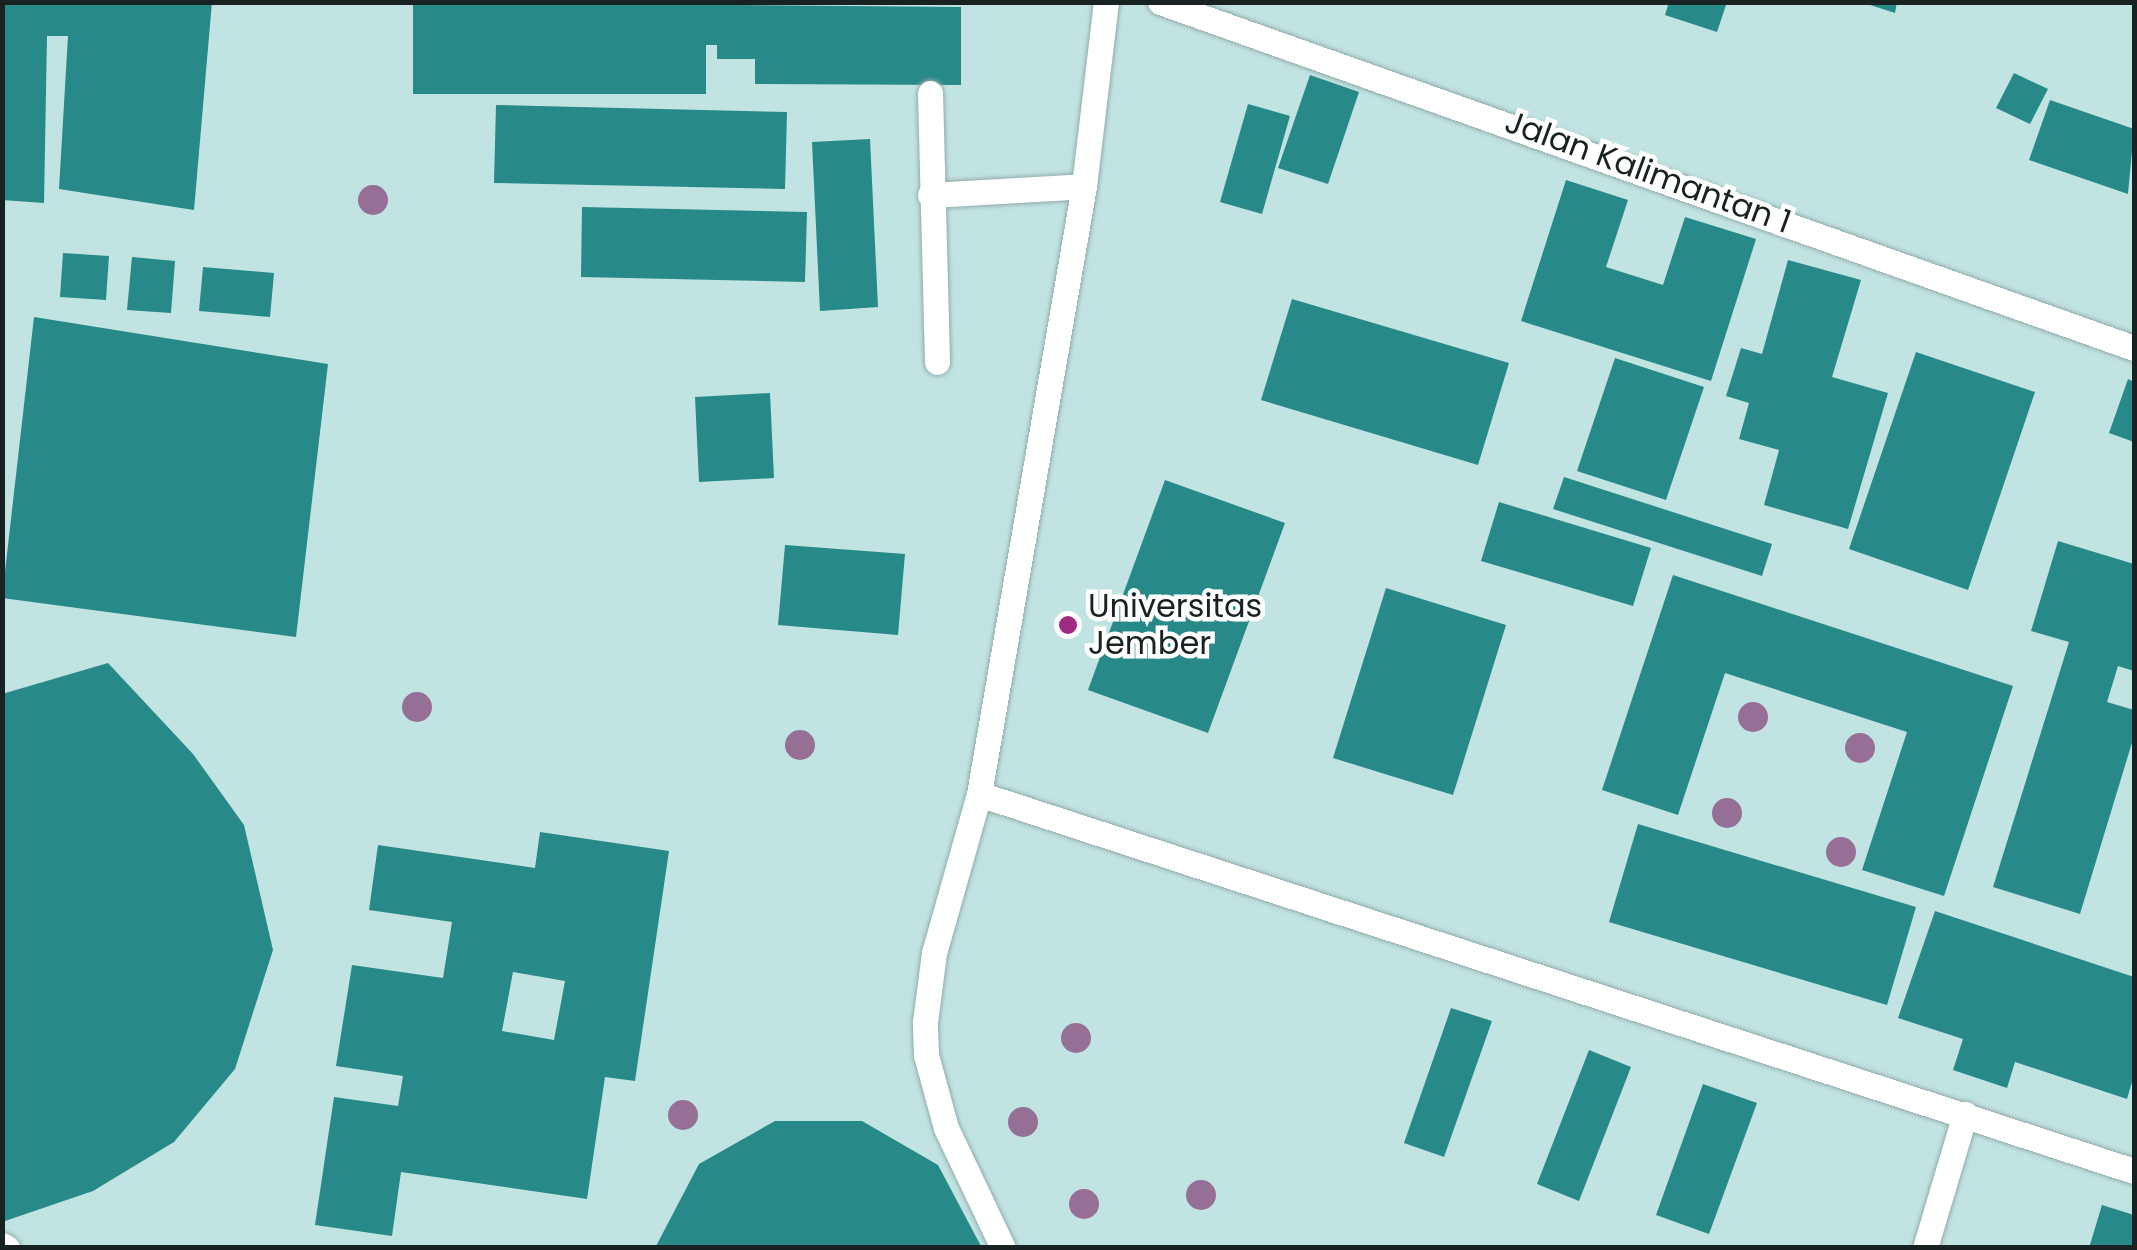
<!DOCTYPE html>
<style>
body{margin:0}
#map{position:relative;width:2137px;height:1250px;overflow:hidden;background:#d4efee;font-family:Poppins,sans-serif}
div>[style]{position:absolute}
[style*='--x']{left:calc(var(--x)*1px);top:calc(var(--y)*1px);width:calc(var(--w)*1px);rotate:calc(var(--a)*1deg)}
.built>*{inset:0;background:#c1e4e3}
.building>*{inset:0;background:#278988}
.roads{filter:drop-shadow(0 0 2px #93acab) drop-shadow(0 0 2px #93acab)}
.lane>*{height:25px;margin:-12.5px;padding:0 12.5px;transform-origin:12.5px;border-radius:12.5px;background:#fff}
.trees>*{width:30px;height:30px;margin:-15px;border-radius:50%;background:#956f96}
.dots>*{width:28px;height:28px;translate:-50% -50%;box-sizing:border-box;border:5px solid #fff;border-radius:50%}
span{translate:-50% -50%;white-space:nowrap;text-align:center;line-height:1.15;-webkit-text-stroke:9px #fff;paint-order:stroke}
.street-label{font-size:32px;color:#192222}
.poi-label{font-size:32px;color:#192222}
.left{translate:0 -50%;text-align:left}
.frame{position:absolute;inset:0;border:5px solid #192222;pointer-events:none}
</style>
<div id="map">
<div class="built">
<div style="clip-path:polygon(3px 3px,2134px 3px,2134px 1247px,3px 1247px)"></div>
</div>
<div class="building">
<div style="clip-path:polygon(2px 2px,212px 2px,194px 210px,59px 189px,68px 36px,47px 36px,44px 203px,2px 200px)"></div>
<div style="clip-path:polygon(413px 2px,961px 7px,961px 85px,755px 84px,755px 59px,717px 59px,717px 45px,706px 45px,706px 94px,413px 94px)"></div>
<div style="clip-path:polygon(1669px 2px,1727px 2px,1717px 32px,1665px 15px)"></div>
<div style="clip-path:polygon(1861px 2px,1897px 2px,1895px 13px)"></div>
<div style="clip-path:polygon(2014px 73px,2048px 89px,2030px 124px,1996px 108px)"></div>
<div style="clip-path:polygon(1310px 75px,1359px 92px,1328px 184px,1278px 168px)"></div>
<div style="clip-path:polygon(2050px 100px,2134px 129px,2128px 194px,2029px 160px)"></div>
<div style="clip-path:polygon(1248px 104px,1290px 116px,1262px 214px,1220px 202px)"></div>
<div style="clip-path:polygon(496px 105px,787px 112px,785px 189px,494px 183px)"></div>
<div style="clip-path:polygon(870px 139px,878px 307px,820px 311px,812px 142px)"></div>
<div style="clip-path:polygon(1566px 180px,1628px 200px,1606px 267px,1663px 285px,1685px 217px,1756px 239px,1711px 381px,1521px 321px)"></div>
<div style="clip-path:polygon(582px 207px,807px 212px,805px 282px,581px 277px)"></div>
<div style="clip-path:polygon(63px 253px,109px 256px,106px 300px,60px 297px)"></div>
<div style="clip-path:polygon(132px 257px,175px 261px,171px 313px,127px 310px)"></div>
<div style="clip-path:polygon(1788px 260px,1861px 280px,1832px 377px,1888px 393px,1848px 529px,1764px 505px,1779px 450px,1739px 439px,1749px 403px,1726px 396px,1741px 348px,1762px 354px)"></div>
<div style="clip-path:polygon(203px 267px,274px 273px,270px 317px,199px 311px)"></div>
<div style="clip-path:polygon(1292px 299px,1509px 363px,1478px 465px,1261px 400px)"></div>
<div style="clip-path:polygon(34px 317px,328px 364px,296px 637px,2px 598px)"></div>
<div style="clip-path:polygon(1916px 352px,2035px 392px,1968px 590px,1849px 549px)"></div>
<div style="clip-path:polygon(1615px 358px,1704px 387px,1666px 500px,1577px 471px)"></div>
<div style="clip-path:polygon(2128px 379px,2134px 382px,2134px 442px,2109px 433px)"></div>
<div style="clip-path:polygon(770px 393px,774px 478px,699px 482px,695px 397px)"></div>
<div style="clip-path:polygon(1564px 477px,1772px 544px,1762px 576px,1553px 509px)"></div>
<div style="clip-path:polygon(1165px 480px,1285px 523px,1208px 733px,1088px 690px)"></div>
<div style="clip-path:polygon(1499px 502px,1651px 548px,1633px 606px,1481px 561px)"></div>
<div style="clip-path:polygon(2058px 541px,2134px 564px,2134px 671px,2118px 666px,2107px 702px,2134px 710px,2134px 736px,2080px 914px,1993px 887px,2069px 642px,2031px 631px)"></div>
<div style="clip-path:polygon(785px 545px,905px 554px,898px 635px,778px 625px)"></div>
<div style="clip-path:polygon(1673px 575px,2013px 686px,1944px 896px,1862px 870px,1907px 732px,1725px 673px,1678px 815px,1602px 790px)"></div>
<div style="clip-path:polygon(1386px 588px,1506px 625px,1453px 795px,1333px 758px)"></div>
<div style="clip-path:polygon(108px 663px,193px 754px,244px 825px,273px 950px,235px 1069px,174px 1142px,93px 1191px,2px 1222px,2px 694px)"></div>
<div style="clip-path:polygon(1638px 824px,1916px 907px,1887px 1005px,1609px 922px)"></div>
<div style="clip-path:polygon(evenodd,540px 832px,669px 851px,635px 1081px,605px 1077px,587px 1199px,401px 1172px,392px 1236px,315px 1225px,334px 1097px,398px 1106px,403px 1076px,336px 1066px,352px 965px,443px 978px,452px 922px,369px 910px,378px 845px,535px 868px,540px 832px,513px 972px,565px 981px,554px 1040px,502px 1031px,513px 972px)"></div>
<div style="clip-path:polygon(1935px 911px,2134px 977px,2134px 1075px,2127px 1099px,2015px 1062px,2007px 1088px,1953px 1070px,1963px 1039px,1898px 1018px)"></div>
<div style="clip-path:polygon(1451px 1008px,1492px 1021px,1444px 1157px,1404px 1143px)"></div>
<div style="clip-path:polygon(1589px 1050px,1631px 1067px,1579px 1201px,1537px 1184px)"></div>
<div style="clip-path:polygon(1703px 1084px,1757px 1103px,1709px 1234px,1656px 1215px)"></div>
<div style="clip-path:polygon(775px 1121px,862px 1121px,938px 1165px,982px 1248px,655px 1248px,699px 1164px)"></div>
<div style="clip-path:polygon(2102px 1205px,2134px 1215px,2134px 1248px,2089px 1248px)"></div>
</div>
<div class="roads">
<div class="lane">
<div style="--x:1160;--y:2;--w:1034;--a:19.56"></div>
<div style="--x:930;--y:93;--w:269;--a:88.5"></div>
<div style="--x:930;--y:195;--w:154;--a:-3.3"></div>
<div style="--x:979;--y:794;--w:1215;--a:18.08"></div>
<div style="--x:2;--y:1245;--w:6;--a:31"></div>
<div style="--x:1003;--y:1248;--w:133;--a:-115.4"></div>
<div style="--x:946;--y:1128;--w:76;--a:-105.3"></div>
<div style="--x:926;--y:1055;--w:33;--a:-92"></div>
<div style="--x:925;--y:1022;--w:70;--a:-82.6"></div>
<div style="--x:934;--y:953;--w:165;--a:-74.2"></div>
<div style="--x:979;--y:794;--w:617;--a:-80.2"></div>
<div style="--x:1084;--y:186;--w:185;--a:-83.2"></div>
<div style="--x:1925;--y:1248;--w:140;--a:-73.4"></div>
</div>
</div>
<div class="trees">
<div style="left:373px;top:200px"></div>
<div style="left:417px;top:707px"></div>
<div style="left:1753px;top:717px"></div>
<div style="left:800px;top:745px"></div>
<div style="left:1860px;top:748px"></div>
<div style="left:1727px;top:813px"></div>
<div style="left:1841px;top:852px"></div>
<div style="left:1076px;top:1038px"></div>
<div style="left:683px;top:1115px"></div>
<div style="left:1023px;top:1122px"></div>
<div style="left:1201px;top:1195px"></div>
<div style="left:1084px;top:1204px"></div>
</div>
<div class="dots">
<div style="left:1068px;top:625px;background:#9f2983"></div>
</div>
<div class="street-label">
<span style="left:1648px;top:172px;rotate:20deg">Jalan Kalimantan 1</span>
</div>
<div class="poi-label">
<span class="left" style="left:1088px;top:625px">Universitas<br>Jember</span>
</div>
<div class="frame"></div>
</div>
